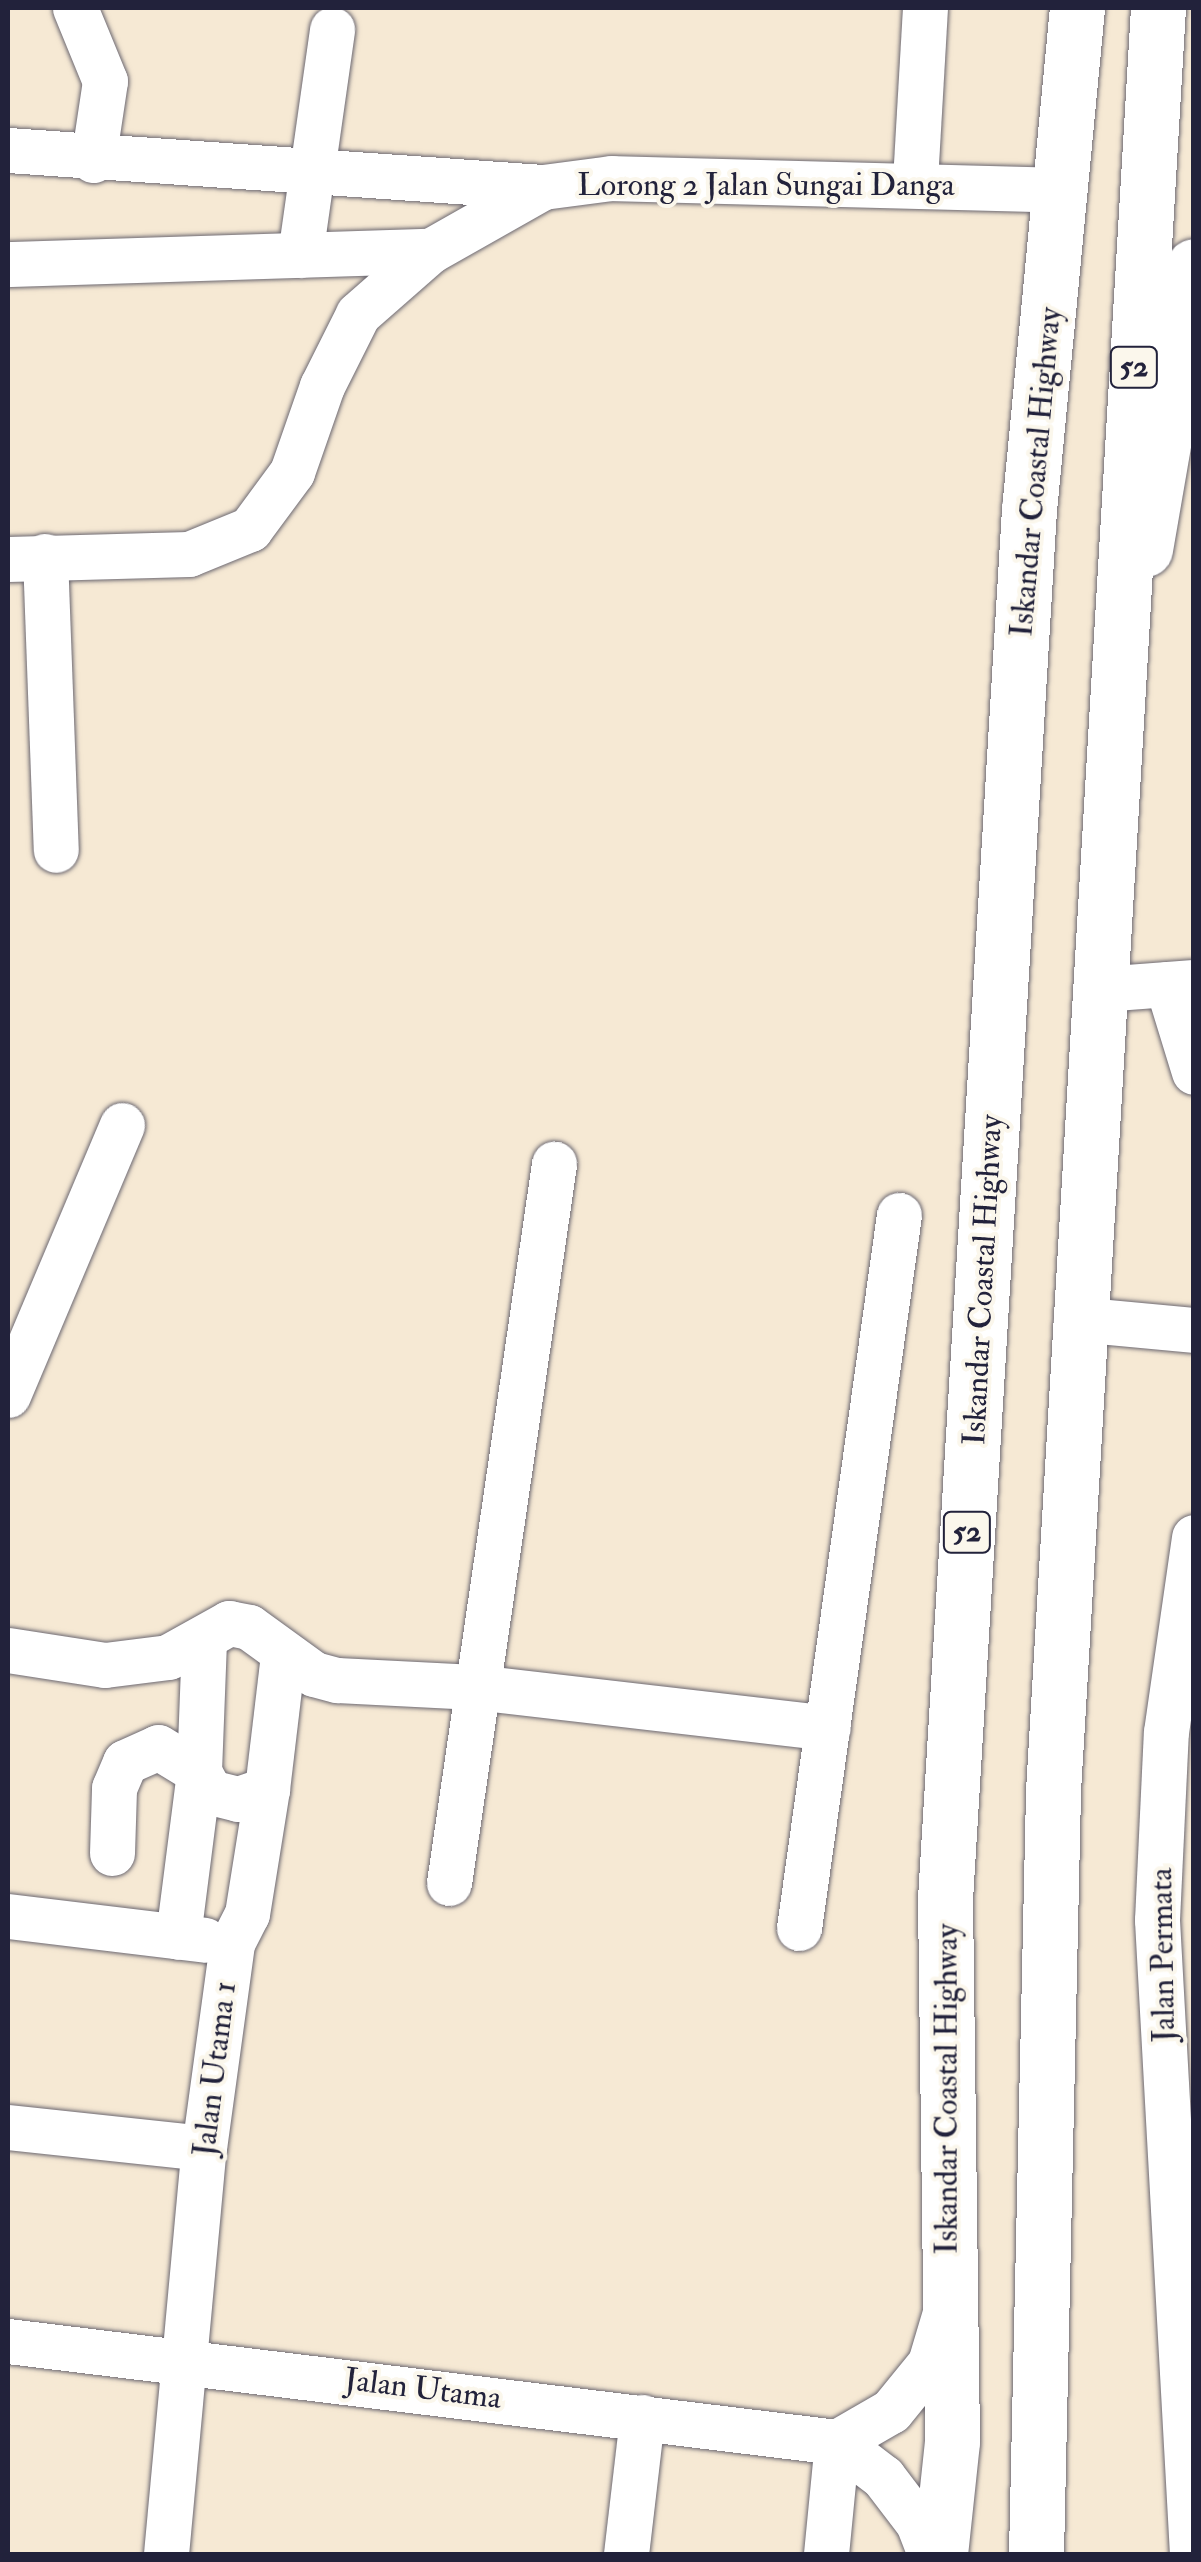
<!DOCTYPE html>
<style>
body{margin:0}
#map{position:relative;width:1201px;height:2562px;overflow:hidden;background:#f6e9d4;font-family:"IM FELL Double Pica",serif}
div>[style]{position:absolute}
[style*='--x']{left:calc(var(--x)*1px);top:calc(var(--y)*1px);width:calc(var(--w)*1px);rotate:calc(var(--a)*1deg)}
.roads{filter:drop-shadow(0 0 2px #6c6871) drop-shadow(0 0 2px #6c6871)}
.minor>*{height:45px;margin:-22.5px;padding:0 22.5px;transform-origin:22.5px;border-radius:22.5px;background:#fff}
.major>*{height:55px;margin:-27.5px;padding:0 27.5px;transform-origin:27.5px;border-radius:27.5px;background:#fff}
.highway>*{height:55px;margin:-27.5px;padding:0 27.5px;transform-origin:27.5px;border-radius:27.5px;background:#fff}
span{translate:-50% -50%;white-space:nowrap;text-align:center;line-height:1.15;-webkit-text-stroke:8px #fbf7ec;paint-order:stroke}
.shield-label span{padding:2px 8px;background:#fbf7ec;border:2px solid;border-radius:8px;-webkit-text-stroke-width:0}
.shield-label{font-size:30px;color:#22223b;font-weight:700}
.street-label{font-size:32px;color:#22223b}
.frame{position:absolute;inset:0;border:10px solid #22223b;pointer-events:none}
</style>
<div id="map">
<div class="roads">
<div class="minor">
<div style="--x:75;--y:8;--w:79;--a:67.7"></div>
<div style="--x:105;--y:81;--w:80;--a:98.6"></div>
<div style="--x:8;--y:150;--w:536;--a:3.96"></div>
<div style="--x:915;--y:181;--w:173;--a:-86.7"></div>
<div style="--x:300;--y:255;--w:228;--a:-81.9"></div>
<div style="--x:8;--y:264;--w:422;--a:-1.8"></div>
<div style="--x:430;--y:251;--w:130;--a:-29.5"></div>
<div style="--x:543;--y:187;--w:69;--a:-7.5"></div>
<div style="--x:611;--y:178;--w:450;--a:1.5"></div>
<div style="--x:45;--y:556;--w:294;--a:87.9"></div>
<div style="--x:8;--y:559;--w:181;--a:-1.6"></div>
<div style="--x:189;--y:554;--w:66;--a:-22.3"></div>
<div style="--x:250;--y:529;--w:71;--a:-53.6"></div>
<div style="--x:292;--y:472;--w:91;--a:-70.8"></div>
<div style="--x:322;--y:386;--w:80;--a:-63.4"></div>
<div style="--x:358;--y:314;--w:96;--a:-41.2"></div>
<div style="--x:1167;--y:984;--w:92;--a:72.9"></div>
<div style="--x:1101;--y:989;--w:93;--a:-4.3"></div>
<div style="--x:1076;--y:1319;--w:119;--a:5.3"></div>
<div style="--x:8;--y:1395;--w:293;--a:-67.1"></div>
<div style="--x:204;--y:1641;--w:131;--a:92.2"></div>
<div style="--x:199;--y:1772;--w:23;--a:61"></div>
<div style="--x:210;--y:1792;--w:29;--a:14"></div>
<div style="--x:238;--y:1799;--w:31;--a:-19"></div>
<div style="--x:8;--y:1650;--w:98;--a:8.8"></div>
<div style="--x:105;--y:1665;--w:64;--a:-7.2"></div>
<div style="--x:168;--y:1657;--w:70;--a:-29.1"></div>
<div style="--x:229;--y:1623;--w:20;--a:11"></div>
<div style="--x:249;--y:1627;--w:80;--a:35.9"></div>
<div style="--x:314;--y:1674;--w:24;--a:15"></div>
<div style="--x:337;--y:1680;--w:138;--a:2.9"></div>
<div style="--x:475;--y:1687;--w:355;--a:6.6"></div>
<div style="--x:112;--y:1853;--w:65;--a:-88.2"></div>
<div style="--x:114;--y:1788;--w:28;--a:-67"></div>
<div style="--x:125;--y:1762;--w:36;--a:-24"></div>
<div style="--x:158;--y:1747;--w:48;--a:31.4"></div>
<div style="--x:199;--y:1772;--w:166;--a:97.3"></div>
<div style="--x:449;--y:1883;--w:727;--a:-81.69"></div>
<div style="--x:8;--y:1916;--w:198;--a:6.9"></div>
<div style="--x:799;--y:1928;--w:720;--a:-82.02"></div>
<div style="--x:8;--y:2127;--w:197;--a:6.1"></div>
<div style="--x:8;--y:2341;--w:835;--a:6.95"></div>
<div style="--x:837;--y:2442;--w:58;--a:37.3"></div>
<div style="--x:883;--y:2477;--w:58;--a:52.7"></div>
<div style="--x:918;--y:2523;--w:33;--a:69"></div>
<div style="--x:837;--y:2442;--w:62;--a:-29.9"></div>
<div style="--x:891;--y:2411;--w:62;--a:-50.9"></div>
<div style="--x:930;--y:2363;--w:49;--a:-73.4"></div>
<div style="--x:166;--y:2554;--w:408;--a:-84.7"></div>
<div style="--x:204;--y:2148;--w:207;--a:-82.2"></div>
<div style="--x:232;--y:1943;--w:33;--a:-63"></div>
<div style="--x:247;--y:1914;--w:127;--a:-80.9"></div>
<div style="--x:267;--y:1789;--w:136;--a:-83.2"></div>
<div style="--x:626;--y:2554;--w:138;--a:-83.3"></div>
<div style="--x:826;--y:2554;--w:113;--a:-84.4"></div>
<div style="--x:1192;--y:2554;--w:635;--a:-93.16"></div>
<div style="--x:1157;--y:1920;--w:188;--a:-87.3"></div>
<div style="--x:1166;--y:1732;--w:197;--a:-81.8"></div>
</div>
<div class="major">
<div style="--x:1145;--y:549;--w:287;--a:-80.2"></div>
</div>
<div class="highway">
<div style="--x:940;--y:2554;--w:114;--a:-83.9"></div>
<div style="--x:952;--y:2441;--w:542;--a:-90.74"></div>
<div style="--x:945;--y:1899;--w:1392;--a:-86.54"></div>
<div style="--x:1029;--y:510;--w:504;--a:-84.54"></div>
<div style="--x:1036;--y:2554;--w:763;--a:-88.72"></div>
<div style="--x:1053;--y:1791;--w:1786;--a:-86.63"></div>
</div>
</div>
<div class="shield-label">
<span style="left:1134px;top:367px">52</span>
<span style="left:967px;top:1532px">52</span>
</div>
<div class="street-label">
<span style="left:766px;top:185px">Lorong 2 Jalan Sungai Danga</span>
<span style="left:1036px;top:472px;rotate:-85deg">Iskandar Coastal Highway</span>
<span style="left:983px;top:1280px;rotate:-87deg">Iskandar Coastal Highway</span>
<span style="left:1163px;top:1955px;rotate:-91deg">Jalan Permata</span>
<span style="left:215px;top:2069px;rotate:-83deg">Jalan Utama 1</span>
<span style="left:947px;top:2089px;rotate:-90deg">Iskandar Coastal Highway</span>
<span style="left:423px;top:2389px;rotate:7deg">Jalan Utama</span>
</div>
<div class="frame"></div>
</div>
